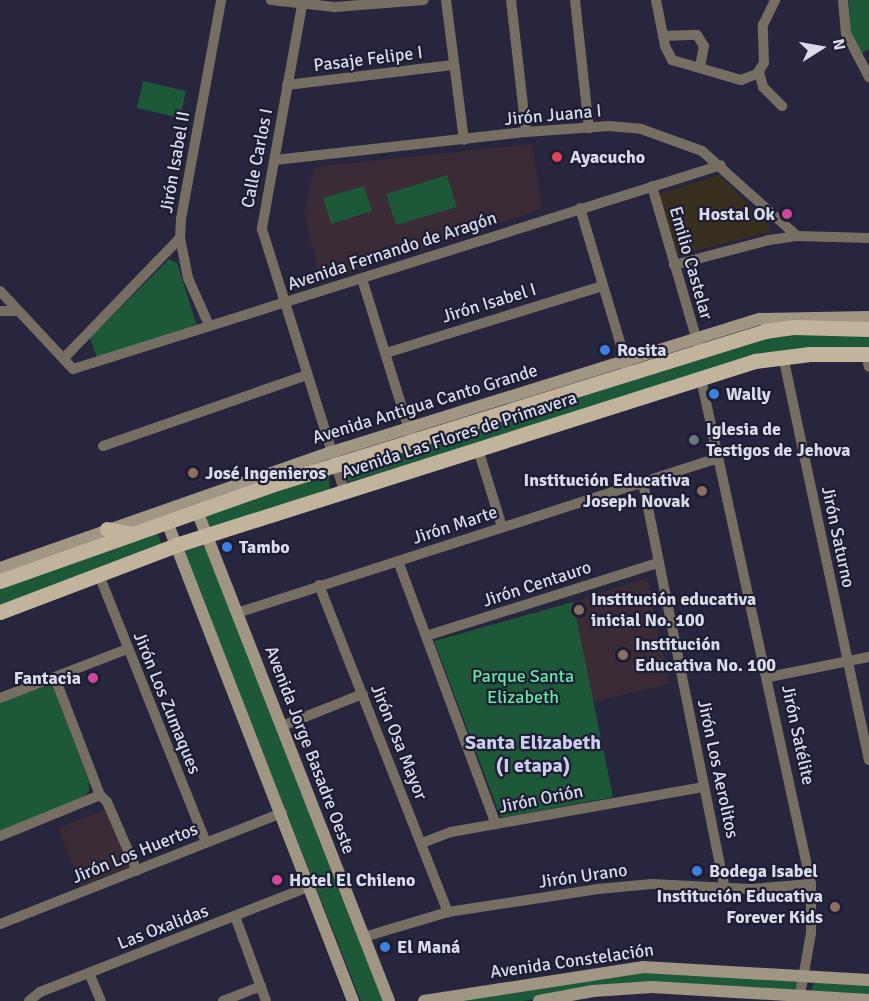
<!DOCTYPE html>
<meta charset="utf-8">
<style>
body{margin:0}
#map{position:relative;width:869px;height:1001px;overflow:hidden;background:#27263e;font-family:Signika,sans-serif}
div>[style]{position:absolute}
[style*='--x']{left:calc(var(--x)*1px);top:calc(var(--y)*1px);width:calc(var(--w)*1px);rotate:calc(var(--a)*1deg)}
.commercial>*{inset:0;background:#392f1f}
.education>*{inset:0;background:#3b2b36}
.green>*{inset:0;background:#1d5939}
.street>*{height:10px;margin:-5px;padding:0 5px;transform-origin:5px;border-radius:5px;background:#766e63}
.secondary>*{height:12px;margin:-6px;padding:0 6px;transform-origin:6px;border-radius:6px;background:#a19583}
.primary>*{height:15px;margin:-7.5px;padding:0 7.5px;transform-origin:7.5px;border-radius:7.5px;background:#c2b49c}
.dots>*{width:16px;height:16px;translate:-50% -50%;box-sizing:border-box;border:3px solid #1d1d33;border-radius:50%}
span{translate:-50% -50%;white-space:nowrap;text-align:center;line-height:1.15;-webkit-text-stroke:4.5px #1d1d33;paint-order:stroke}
.street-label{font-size:18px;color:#d9daea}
.poi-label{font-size:18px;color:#d9daea;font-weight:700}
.left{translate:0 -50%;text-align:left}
.right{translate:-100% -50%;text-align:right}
.park-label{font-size:18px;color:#63ea9f}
.neighbourhood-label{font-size:20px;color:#cccdec;font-weight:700}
.north{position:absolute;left:791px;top:18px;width:60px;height:60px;-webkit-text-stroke:4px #1d1d33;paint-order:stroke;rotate:79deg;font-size:16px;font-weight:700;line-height:24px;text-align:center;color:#d9daea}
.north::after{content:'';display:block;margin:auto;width:21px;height:27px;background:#d9daea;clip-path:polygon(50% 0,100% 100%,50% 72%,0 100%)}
</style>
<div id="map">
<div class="commercial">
<div style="clip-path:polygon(719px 175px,769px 225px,769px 232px,678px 255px,659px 194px)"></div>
</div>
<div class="education">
<div style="clip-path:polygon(532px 144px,542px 209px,321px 283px,304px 214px,314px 167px)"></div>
<div style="clip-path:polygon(647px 578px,669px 684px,592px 702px,573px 602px)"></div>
<div style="clip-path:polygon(107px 809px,130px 867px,81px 886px,58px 828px)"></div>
</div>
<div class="green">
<div style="clip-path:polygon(849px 0,869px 0,869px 49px,862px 53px,850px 34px)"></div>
<div style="clip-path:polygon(143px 81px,186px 91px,180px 118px,137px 108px)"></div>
<div style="clip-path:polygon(447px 175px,457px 207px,396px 225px,386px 194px)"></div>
<div style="clip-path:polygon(364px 186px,372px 211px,331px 224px,323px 198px)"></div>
<div style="clip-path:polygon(169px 259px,177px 263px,197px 326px,97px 358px,90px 338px)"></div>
<div style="clip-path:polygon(773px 334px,869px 334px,869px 350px,813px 349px,348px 482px,344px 469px)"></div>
<div style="clip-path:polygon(324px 474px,329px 475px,330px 492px,210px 530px,204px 516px)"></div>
<div style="clip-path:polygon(156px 530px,163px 547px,0 608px,0 587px)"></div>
<div style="clip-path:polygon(202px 546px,208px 549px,384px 1001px,361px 1001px,185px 557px,185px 551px)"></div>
<div style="clip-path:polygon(573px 602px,613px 797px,501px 818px,434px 641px)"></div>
<div style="clip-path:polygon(52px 684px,89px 782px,89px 791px,81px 799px,0 831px,0 703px)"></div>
<div style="clip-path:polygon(643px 971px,799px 982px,796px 992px,602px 987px,523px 1001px,448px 1001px)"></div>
<div style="clip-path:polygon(815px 981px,869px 985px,869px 997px,814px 993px,811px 990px)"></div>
</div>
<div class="street">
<div style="--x:271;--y:0;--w:64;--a:6.2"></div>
<div style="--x:335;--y:7;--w:89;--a:-4.5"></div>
<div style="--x:303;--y:0;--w:233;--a:100.2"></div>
<div style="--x:262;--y:229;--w:275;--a:72.6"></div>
<div style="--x:446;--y:0;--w:141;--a:82.7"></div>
<div style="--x:511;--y:0;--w:133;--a:83.5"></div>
<div style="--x:575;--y:0;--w:129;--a:83.8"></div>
<div style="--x:656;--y:0;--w:47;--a:78.9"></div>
<div style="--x:665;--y:46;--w:16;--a:63"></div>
<div style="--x:672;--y:60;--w:72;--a:16.2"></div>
<div style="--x:741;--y:80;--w:17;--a:-21"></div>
<div style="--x:757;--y:74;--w:13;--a:-58"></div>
<div style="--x:764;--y:63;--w:38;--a:-92"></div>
<div style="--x:763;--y:25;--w:28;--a:-64"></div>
<div style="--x:843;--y:0;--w:33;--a:85"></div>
<div style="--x:846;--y:33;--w:50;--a:62.4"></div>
<div style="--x:663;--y:36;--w:34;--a:-2"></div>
<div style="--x:697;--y:35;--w:13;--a:58"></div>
<div style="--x:704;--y:46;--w:21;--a:101"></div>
<div style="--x:759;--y:72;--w:16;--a:75"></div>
<div style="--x:763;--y:87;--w:27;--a:45"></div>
<div style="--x:287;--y:85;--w:167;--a:-6.9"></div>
<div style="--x:275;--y:160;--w:253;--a:-6.4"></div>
<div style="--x:526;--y:132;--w:83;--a:-4.1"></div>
<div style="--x:609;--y:126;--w:32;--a:5"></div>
<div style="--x:641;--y:129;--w:65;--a:19.8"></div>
<div style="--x:702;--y:151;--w:127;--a:41.8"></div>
<div style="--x:652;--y:186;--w:165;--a:73.8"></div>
<div style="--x:580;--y:208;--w:165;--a:73.4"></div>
<div style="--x:674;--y:265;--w:98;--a:-14.7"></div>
<div style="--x:769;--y:240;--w:28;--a:-8"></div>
<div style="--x:797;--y:236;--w:72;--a:1.6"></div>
<div style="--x:362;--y:279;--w:164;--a:72.7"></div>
<div style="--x:0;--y:291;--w:107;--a:46.9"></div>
<div style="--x:73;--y:369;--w:679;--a:-17.47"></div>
<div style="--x:0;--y:311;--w:18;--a:0"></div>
<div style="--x:209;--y:325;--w:51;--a:-114.1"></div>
<div style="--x:188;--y:278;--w:41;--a:-101.3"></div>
<div style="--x:180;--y:238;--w:19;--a:-87"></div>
<div style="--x:181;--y:219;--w:223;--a:-79.6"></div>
<div style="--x:386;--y:353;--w:227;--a:-17.2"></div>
<div style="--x:866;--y:353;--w:14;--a:78"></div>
<div style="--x:783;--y:356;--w:413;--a:78"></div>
<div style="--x:64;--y:358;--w:167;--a:-46"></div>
<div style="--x:701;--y:379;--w:517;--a:77.71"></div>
<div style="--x:811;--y:884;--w:49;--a:90"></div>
<div style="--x:811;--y:933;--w:63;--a:100.1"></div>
<div style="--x:103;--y:446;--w:216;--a:-19.2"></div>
<div style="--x:478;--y:449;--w:82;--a:72.9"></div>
<div style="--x:643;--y:483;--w:411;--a:78.6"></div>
<div style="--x:398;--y:561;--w:281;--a:69.6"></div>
<div style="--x:99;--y:575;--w:288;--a:68.2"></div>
<div style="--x:319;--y:585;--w:352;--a:68.5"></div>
<div style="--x:237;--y:613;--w:505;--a:-17.86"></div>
<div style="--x:426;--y:636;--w:242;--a:-17.5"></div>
<div style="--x:769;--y:677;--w:102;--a:-11.3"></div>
<div style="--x:55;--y:678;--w:125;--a:69"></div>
<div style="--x:100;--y:795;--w:10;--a:45"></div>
<div style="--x:107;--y:802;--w:75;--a:66.5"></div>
<div style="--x:0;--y:698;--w:136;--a:-21.1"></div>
<div style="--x:282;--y:726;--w:87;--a:-21.6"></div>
<div style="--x:0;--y:836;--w:108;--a:-22.3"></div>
<div style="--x:422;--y:843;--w:31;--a:-21"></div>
<div style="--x:451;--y:832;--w:257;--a:-10.1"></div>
<div style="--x:235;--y:916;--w:90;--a:70"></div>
<div style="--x:0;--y:924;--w:303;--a:-21.5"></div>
<div style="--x:364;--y:937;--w:88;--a:-16.6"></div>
<div style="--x:448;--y:912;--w:152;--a:-8.7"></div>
<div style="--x:598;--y:889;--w:54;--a:-5.3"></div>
<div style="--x:652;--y:884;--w:99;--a:2.9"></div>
<div style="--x:751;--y:889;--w:60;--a:-4.8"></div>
<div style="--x:89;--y:973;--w:30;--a:67"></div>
<div style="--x:29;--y:1001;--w:14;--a:-39"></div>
<div style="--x:40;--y:992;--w:291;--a:-21.4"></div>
<div style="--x:223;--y:1001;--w:41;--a:-21.5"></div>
</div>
<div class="secondary">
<div style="--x:197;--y:511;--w:526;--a:68.6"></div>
<div style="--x:167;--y:522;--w:514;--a:68.78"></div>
<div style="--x:0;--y:568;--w:352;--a:-19.3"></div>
<div style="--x:332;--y:452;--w:448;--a:-17.3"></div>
<div style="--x:760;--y:319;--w:109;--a:-1.1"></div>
<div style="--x:424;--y:1001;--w:222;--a:-8.8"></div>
<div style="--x:643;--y:967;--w:226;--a:3.3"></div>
<div style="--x:539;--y:1001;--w:55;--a:-10.5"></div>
<div style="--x:593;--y:991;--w:59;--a:-3.9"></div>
<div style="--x:652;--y:987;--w:217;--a:3.4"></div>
</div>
<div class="primary">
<div style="--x:107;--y:529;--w:25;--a:11"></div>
<div style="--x:0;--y:581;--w:294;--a:-19.5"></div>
<div style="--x:277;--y:483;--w:511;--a:-17.3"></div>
<div style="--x:765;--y:331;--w:28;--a:-8"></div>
<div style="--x:793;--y:327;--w:76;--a:1.5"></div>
<div style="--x:0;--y:612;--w:188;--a:-20.8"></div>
<div style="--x:176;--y:545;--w:608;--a:-17.63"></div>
<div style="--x:755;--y:361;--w:55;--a:-7.3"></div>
<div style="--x:810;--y:354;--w:59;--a:0"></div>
</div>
<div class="dots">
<div style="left:557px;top:157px;background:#e0444e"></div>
<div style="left:787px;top:214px;background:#d1479c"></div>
<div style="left:605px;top:350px;background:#3f7fe0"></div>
<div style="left:714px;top:394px;background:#3f7fe0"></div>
<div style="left:694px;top:440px;background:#6b7280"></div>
<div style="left:193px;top:473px;background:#8d6e63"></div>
<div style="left:702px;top:491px;background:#8d6e63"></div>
<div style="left:227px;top:547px;background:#3f7fe0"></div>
<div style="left:579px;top:610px;background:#8d6e63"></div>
<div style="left:623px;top:655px;background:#8d6e63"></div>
<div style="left:93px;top:678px;background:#d1479c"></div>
<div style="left:697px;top:871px;background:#3f7fe0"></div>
<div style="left:277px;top:880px;background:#d1479c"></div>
<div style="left:835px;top:907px;background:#8d6e63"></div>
<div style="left:385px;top:947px;background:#3f7fe0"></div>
</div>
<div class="street-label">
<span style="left:368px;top:59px;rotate:-7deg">Pasaje Felipe I</span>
<span style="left:553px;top:115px;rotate:-5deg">Jirón Juana I</span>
<span style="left:257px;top:158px;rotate:-79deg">Calle Carlos I</span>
<span style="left:175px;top:162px;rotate:-80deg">Jirón Isabel II</span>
<span style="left:392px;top:251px;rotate:-18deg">Avenida Fernando de Aragón</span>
<span style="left:691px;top:263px;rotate:74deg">Emilio Castelar</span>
<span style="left:489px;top:303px;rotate:-17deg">Jirón Isabel I</span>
<span style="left:425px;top:404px;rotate:-17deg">Avenida Antigua Canto Grande</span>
<span style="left:459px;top:435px;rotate:-18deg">Avenida Las Flores de Primavera</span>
<span style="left:455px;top:525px;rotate:-18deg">Jirón Marte</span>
<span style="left:838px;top:537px;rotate:78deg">Jirón Saturno</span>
<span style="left:537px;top:584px;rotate:-18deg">Jirón Centauro</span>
<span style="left:167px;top:703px;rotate:68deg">Jirón Los Zumaques</span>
<span style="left:798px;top:735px;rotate:78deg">Jirón Satélite</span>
<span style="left:399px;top:742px;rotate:68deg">Jirón Osa Mayor</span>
<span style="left:310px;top:750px;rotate:69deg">Avenida Jorge Basadre Oeste</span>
<span style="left:718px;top:769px;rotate:78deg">Jirón Los Aerolitos</span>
<span style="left:541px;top:799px;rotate:-11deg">Jirón Orión</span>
<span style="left:135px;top:853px;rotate:-22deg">Jirón Los Huertos</span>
<span style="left:583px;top:876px;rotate:-8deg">Jirón Urano</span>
<span style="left:163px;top:927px;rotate:-21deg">Las Oxalidas</span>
<span style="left:572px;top:961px;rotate:-8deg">Avenida Constelación</span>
</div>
<div class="poi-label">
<span class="left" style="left:570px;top:157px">Ayacucho</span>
<span class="right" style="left:775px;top:214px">Hostal Ok</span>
<span class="left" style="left:617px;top:350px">Rosita</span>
<span class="left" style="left:726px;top:394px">Wally</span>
<span class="left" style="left:706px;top:440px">Iglesia de<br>Testigos de Jehova</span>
<span class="left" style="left:205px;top:473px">José Ingenieros</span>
<span class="right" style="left:690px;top:491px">Institución Educativa<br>Joseph Novak</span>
<span class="left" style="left:239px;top:547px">Tambo</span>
<span class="left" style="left:591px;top:610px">Institución educativa<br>inicial No. 100</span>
<span class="left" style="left:635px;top:655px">Institución<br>Educativa No. 100</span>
<span class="right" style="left:81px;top:678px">Fantacia</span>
<span class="left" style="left:709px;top:871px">Bodega Isabel</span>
<span class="left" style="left:289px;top:880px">Hotel El Chileno</span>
<span class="right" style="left:823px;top:907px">Institución Educativa<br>Forever Kids</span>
<span class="left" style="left:397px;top:947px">El Maná</span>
</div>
<div class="park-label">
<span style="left:523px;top:687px">Parque Santa<br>Elizabeth</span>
</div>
<div class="neighbourhood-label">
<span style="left:533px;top:754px">Santa Elizabeth<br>(I etapa)</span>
</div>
<div class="north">N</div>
</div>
